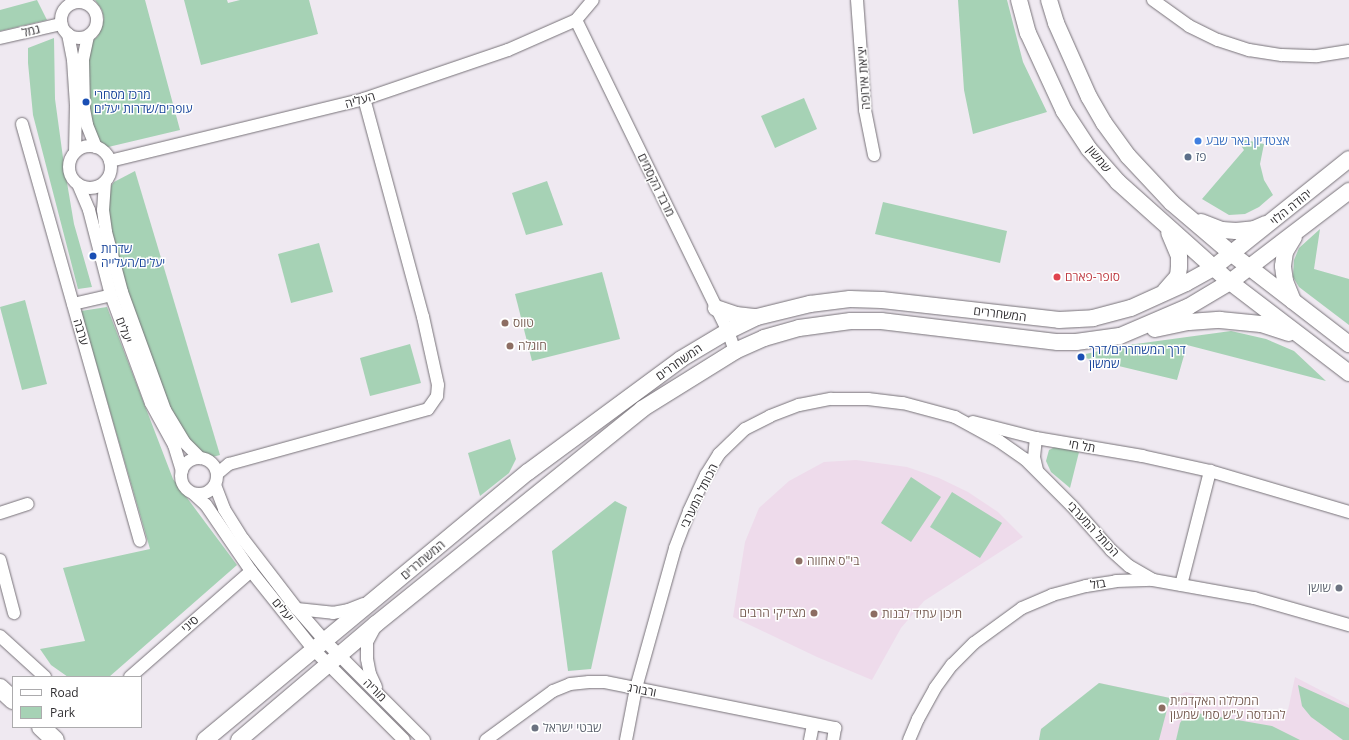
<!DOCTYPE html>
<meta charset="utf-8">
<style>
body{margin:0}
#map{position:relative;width:1349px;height:740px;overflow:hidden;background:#efe9f1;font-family:"Open Sans","Noto Sans Hebrew",sans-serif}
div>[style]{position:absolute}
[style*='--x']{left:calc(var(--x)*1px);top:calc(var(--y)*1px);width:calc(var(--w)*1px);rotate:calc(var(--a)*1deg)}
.education>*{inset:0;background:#eedbeb}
.green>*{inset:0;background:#a6d2b5}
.roads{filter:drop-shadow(0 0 1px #777278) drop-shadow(0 0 1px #777278)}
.minor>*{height:12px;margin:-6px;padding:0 6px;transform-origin:6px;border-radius:6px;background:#fff}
.minor>.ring{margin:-6px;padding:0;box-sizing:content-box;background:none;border:12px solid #fff;border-radius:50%}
.major>*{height:16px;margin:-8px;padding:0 8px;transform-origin:8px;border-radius:8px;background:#fff}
.highway>*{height:18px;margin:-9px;padding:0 9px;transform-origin:9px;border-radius:9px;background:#fff}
.dots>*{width:11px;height:11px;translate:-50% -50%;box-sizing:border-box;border:2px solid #fff;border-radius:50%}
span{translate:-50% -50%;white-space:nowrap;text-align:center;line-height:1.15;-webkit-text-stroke:3px #fff;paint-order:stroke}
.street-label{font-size:12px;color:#302e31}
.transit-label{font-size:12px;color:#164399}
.left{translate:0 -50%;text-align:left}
.shop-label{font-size:12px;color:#366cbe}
.service-label{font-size:12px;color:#4e5e75}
.health-label{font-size:12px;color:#be3a42}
.education-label{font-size:12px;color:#785e54}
.right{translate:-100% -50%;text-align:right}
.worship-label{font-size:12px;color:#5b616d}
.legend{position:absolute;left:12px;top:676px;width:130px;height:52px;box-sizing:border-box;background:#fff;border:1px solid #acabad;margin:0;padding:5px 7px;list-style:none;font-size:12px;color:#302e31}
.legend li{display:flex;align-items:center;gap:8px;height:20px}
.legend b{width:20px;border:1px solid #acabad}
</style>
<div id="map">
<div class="education">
<div style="clip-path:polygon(856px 460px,907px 467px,939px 478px,968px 492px,998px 512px,1023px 537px,924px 601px,901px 628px,872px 680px,817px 657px,733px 617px,745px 542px,759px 508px,789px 481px,824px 462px)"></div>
<div style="clip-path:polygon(1295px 677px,1349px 705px,1349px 740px,1039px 740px,1040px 731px,1100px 683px,1170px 698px,1186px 692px,1284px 715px,1288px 710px)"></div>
</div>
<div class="green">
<div style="clip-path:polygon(37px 0,47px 20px,0 31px,0 10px)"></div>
<div style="clip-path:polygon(95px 0,145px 0,180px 130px,104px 148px,96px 143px,89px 119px,89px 44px,98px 36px,104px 19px,102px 10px)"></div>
<div style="clip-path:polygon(184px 0,227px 0,228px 3px,240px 0,309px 0,318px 34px,201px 65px)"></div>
<div style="clip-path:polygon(958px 0,1007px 0,1023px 62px,1047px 112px,973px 134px,964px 90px)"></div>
<div style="clip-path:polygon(54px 38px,55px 99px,64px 165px,74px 224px,92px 287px,78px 289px,33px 115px,28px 63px,28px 48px)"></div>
<div style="clip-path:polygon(804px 98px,817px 129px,775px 148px,761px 116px)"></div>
<div style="clip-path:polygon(1236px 138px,1264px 144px,1260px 164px,1264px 180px,1273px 195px,1259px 207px,1245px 214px,1229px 215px,1202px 199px,1244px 150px)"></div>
<div style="clip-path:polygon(135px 171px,220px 455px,197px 461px,174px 418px,129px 296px,106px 213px,106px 193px,114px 182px)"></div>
<div style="clip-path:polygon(547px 181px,563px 225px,526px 235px,512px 193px)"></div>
<div style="clip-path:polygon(883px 202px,1007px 231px,1000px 263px,875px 234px)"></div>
<div style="clip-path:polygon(1320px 229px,1314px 269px,1349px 279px,1349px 325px,1299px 287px,1293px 277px,1294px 260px,1299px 248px)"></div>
<div style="clip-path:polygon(319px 243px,333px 292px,291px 303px,278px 254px)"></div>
<div style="clip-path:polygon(602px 272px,620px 339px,532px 361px,515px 294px)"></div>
<div style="clip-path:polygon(25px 300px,47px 384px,22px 390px,0 307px)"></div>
<div style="clip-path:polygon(107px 307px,173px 479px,237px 565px,109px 677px,68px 677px,51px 665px,40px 649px,85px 641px,63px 568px,150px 549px,81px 311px)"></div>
<div style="clip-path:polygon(1231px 331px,1266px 339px,1294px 351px,1326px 381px,1187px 345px,1177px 380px,1077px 356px,1121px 346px)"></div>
<div style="clip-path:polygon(410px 344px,421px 383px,370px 396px,360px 358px)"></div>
<div style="clip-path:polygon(510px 439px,516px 459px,509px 473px,480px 496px,468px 453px)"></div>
<div style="clip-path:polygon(1057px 446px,1079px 452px,1070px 488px,1051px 472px,1046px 461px,1049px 450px)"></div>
<div style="clip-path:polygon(911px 477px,941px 497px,911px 542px,881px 523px)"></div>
<div style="clip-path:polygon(952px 492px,1002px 523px,980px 558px,930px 527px)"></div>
<div style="clip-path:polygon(615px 501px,627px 507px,591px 669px,568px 671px,552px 551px)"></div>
<div style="clip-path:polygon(1099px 683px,1170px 698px,1159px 740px,1039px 740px,1041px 729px)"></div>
<div style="clip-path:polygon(1298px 685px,1349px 708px,1349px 740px,1343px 740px,1311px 717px,1302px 706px)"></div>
<div style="clip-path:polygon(1191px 712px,1272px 726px,1300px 740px,1176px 740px,1180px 723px,1185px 716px)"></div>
</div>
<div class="roads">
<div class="minor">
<div style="--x:857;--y:0;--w:110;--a:85.8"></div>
<div style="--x:865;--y:110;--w:46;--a:78.7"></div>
<div style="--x:1153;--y:0;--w:44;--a:35.8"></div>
<div style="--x:1189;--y:26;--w:32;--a:26"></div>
<div style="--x:1218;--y:40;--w:33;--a:18"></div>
<div style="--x:1249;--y:50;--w:33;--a:9"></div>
<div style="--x:1282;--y:55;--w:35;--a:2"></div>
<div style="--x:1317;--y:56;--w:32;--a:-9"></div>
<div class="ring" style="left:61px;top:2px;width:24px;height:24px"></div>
<div style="--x:576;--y:20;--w:346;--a:64"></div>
<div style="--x:728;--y:331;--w:21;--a:71"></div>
<div style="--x:68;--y:34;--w:26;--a:79"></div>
<div style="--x:73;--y:60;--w:45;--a:86.2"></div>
<div style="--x:76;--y:105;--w:47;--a:91.2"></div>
<div style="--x:88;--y:36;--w:25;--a:102"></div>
<div style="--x:83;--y:60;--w:49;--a:88.8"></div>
<div style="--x:84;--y:109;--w:16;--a:79"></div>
<div style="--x:87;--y:125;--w:24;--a:68"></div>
<div style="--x:0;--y:38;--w:63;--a:-12.9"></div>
<div style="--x:22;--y:124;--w:433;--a:74.2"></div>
<div class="ring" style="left:69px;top:146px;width:30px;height:30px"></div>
<div style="--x:110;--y:161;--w:261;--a:-13.7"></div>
<div style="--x:364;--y:99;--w:152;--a:-18.8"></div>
<div style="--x:508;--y:50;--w:74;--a:-23.8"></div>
<div style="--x:576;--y:20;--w:26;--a:-50"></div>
<div style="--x:105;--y:182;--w:28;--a:94"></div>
<div style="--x:103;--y:210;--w:22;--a:82"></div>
<div style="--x:106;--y:232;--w:62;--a:75.1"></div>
<div style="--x:122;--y:292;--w:126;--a:70"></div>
<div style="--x:165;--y:410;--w:37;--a:59"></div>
<div style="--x:184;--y:442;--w:23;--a:45"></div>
<div style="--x:78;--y:184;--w:28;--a:67"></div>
<div style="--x:89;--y:210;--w:88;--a:75.5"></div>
<div style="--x:111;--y:295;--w:115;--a:69.7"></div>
<div style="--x:151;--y:403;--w:48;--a:61.3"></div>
<div style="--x:174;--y:445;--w:27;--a:73"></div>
<div style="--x:73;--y:304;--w:39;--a:-13"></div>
<div style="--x:973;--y:422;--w:65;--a:14.3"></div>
<div style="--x:1036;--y:438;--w:108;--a:9.6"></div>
<div style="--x:1142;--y:456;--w:70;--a:12.4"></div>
<div style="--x:1210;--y:471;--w:145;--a:16.4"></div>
<div style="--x:1036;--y:438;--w:19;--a:96"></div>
<div style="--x:1034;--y:457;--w:13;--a:77"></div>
<div class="ring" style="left:181px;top:458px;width:24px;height:24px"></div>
<div style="--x:217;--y:474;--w:16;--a:-40"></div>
<div style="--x:229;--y:464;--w:206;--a:-15.4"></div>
<div style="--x:428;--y:409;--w:16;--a:-55"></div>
<div style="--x:437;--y:396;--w:11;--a:-85"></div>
<div style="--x:438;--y:385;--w:70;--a:-102.4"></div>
<div style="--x:423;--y:317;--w:226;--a:-105.1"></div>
<div style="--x:215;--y:485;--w:26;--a:69"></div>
<div style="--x:224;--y:509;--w:36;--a:58"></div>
<div style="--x:243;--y:539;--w:88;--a:52.4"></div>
<div style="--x:297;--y:609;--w:43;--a:48.8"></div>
<div style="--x:325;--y:641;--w:140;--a:45"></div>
<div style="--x:194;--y:494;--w:16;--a:43"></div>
<div style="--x:206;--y:505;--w:80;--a:55.7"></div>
<div style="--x:251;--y:571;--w:101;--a:51.4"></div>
<div style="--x:314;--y:650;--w:127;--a:45"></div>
<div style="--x:0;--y:513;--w:29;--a:-18"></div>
<div style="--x:0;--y:560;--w:55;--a:75.2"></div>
<div style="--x:1181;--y:585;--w:118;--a:-75.7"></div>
<div style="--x:297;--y:609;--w:36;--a:6"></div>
<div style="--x:333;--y:613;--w:15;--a:-11"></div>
<div style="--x:348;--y:610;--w:17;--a:-21"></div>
<div style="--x:375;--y:627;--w:17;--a:118"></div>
<div style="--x:367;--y:642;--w:17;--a:90"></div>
<div style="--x:367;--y:659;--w:15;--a:79"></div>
<div style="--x:370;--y:674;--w:14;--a:65"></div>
<div style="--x:0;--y:636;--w:61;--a:42.3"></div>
<div style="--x:130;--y:677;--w:161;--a:-41.2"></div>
<div style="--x:486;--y:740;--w:83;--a:-36.2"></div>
<div style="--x:553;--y:691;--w:18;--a:-22"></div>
<div style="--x:570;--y:684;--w:19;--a:-6"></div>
<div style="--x:589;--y:682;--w:16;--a:0"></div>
<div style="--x:605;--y:682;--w:235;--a:11.3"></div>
<div style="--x:835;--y:728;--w:12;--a:99"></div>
<div style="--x:626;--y:740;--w:53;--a:-79.1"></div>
<div style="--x:636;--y:688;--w:145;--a:-74.4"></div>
<div style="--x:675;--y:548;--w:40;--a:-69"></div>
<div style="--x:689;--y:511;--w:40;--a:-65"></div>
<div style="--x:706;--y:475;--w:25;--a:-58"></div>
<div style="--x:719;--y:454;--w:36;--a:-44"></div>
<div style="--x:745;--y:429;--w:28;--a:-27"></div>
<div style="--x:770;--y:416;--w:31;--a:-21"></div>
<div style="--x:799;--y:405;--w:33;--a:-11"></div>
<div style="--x:831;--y:399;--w:37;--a:0"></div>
<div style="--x:868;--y:399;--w:35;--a:7"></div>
<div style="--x:903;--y:403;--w:54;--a:15.1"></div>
<div style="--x:955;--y:417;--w:50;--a:28.6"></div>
<div style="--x:999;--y:441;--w:32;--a:35"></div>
<div style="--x:1025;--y:459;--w:66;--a:45"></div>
<div style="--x:1072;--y:506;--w:59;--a:48.4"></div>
<div style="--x:1111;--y:550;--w:24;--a:42"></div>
<div style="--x:1129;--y:566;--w:28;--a:30"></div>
<div style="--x:810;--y:740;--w:16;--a:-79"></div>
<div style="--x:909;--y:740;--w:23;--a:-67"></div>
<div style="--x:918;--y:719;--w:35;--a:-61"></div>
<div style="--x:935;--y:688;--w:29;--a:-54"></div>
<div style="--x:952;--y:665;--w:31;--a:-45"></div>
<div style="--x:974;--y:643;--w:59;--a:-36.1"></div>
<div style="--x:1022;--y:608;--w:33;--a:-23"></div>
<div style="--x:1052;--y:595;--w:35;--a:-15"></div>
<div style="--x:1086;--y:586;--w:30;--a:-9"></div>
<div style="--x:1116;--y:581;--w:37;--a:-2"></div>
<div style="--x:1153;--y:580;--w:103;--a:10.1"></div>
<div style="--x:1254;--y:598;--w:99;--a:15.9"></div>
</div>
<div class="major">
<div style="--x:1019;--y:0;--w:34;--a:75"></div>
<div style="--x:1028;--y:33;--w:86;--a:65.2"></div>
<div style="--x:1064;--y:111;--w:45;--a:56.7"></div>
<div style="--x:1089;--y:149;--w:44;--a:48.7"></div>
<div style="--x:1118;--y:182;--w:150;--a:41.8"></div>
<div style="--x:1230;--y:282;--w:150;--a:37.4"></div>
<div style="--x:1049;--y:0;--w:24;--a:73"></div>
<div style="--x:1056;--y:23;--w:81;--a:66"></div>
<div style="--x:1089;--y:97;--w:30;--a:60"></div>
<div style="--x:1104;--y:123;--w:41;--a:54"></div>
<div style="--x:1128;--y:156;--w:64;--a:46.9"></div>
<div style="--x:1172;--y:203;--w:79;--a:40.4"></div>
<div style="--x:1232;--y:254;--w:148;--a:37.6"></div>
<div style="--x:1201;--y:222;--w:22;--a:21"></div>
<div style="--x:1222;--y:230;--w:14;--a:4"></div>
<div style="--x:1236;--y:231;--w:18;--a:-6"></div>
<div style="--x:1254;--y:229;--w:13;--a:-23"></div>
<div style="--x:1165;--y:291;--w:20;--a:-49"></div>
<div style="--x:1178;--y:276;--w:9;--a:-84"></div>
<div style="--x:1179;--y:267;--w:11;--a:-90"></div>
<div style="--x:1179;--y:256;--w:25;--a:-113"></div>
<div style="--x:1293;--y:301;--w:22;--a:-112"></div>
<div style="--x:1285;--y:281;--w:15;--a:-98"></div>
<div style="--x:1283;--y:266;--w:14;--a:-82"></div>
<div style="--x:1285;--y:252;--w:17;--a:-59"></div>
<div style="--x:716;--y:308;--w:21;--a:19"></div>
<div style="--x:736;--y:315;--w:20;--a:6"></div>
<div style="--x:1155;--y:329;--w:35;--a:-12"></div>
<div style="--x:1189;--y:322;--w:31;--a:-4"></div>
<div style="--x:1220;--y:320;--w:41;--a:5.6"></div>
<div style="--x:1261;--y:324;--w:29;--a:18"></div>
<div style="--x:205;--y:740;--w:420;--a:-39.7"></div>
<div style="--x:528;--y:472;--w:190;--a:-36.4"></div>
<div style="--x:681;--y:359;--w:55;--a:-30.8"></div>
<div style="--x:728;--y:331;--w:32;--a:-26"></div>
<div style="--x:757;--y:317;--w:55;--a:-13.8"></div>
<div style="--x:810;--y:304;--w:40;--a:-7.1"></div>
<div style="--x:850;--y:299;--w:32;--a:2"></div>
<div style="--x:882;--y:300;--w:178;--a:6.4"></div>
<div style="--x:1059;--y:320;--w:34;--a:-3"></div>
<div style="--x:1093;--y:318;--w:39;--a:-15"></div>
<div style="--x:1131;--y:308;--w:60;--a:-24.4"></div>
<div style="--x:1186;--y:283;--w:31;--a:-29"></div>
<div style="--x:1213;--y:268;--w:174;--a:-38.7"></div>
<div style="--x:239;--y:740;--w:180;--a:-40.3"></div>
<div style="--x:376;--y:624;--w:342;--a:-38.9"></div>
<div style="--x:642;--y:409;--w:110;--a:-31.9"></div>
<div style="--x:735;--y:351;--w:32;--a:-24"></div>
<div style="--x:764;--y:338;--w:36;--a:-16"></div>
<div style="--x:799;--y:328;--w:52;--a:-7.7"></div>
<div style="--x:851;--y:321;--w:30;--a:0"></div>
<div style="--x:881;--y:321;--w:178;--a:6.8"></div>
<div style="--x:1058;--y:342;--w:18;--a:0"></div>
<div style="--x:1076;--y:342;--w:44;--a:-7.8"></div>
<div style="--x:1120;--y:336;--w:74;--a:-23.1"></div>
<div style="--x:1188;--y:307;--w:49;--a:-30.8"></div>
<div style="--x:1230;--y:282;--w:150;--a:-37.4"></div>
</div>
<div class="highway">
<div style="--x:0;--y:688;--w:18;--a:43"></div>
<div style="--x:41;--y:727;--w:19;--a:43"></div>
</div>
</div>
<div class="dots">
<div style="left:86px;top:102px;background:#1a4fb4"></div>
<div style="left:1198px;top:141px;background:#3f7fe0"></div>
<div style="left:1188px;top:157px;background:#5c6f8a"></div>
<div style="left:93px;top:256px;background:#1a4fb4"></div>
<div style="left:1057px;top:277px;background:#e0444e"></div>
<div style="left:505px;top:323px;background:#8d6e63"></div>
<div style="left:510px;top:346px;background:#8d6e63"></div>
<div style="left:1081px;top:357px;background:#1a4fb4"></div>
<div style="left:799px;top:561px;background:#8d6e63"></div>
<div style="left:1339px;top:588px;background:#6b7280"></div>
<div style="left:814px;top:613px;background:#8d6e63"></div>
<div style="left:874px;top:614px;background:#8d6e63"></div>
<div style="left:1162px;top:708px;background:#8d6e63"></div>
<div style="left:535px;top:728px;background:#6b7280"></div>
</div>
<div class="street-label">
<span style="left:31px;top:31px;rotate:-14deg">גמל</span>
<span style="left:864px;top:78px;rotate:-94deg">יציאת אירופה</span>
<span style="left:360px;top:100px;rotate:-16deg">העליה</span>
<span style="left:1099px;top:159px;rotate:51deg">שמשון</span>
<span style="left:656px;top:185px;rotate:64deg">מרבד הקסמים</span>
<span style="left:1291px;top:207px;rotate:-39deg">יהודה הלוי</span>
<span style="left:1000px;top:314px;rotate:7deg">המשחררים</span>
<span style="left:124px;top:330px;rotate:70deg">יעלים</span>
<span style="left:81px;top:332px;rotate:74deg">ערבה</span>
<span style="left:679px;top:362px;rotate:-35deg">המשחררים</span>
<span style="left:1082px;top:446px;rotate:10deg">תל חי</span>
<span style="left:699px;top:496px;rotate:-64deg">הכותל המערבי</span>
<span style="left:1093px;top:529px;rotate:47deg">הכותל המערבי</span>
<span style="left:423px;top:560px;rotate:-40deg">המשחררים</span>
<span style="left:1098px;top:584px;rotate:-9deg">בזל</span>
<span style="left:283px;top:610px;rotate:51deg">יעלים</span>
<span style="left:190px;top:624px;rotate:-41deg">סיני</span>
<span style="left:375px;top:690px;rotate:45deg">מוריה</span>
<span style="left:642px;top:690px;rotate:11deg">ורבורג</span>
</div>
<div class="transit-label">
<span class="left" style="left:94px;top:102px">מרכז מסחרי<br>עופרים/שדרות יעלים</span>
<span class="left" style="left:101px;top:256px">שדרות<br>יעלים/העלייה</span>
<span class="left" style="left:1089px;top:357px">דרך המשחררים/דרך<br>שמשון</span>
</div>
<div class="shop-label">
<span class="left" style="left:1206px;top:141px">אצטדיון באר שבע</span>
</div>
<div class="service-label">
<span class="left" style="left:1196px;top:157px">פז</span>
</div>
<div class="health-label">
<span class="left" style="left:1065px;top:277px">סופר-פארם</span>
</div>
<div class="education-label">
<span class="left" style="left:513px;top:323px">טווס</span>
<span class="left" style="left:518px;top:346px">חוגלה</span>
<span class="left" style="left:807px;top:561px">בי"ס אחווה</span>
<span class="right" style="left:806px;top:613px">מצדיקי הרבים</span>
<span class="left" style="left:882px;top:614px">תיכון עתיד לבנות</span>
<span class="left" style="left:1170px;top:708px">המכללה האקדמית<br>להנדסה ע"ש סמי שמעון</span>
</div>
<div class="worship-label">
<span class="right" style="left:1331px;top:588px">שושן</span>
<span class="left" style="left:543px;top:728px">שבטי ישראל</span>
</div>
<ul class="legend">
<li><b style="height:5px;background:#fff"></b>Road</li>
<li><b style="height:11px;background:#a6d2b5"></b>Park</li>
</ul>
</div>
